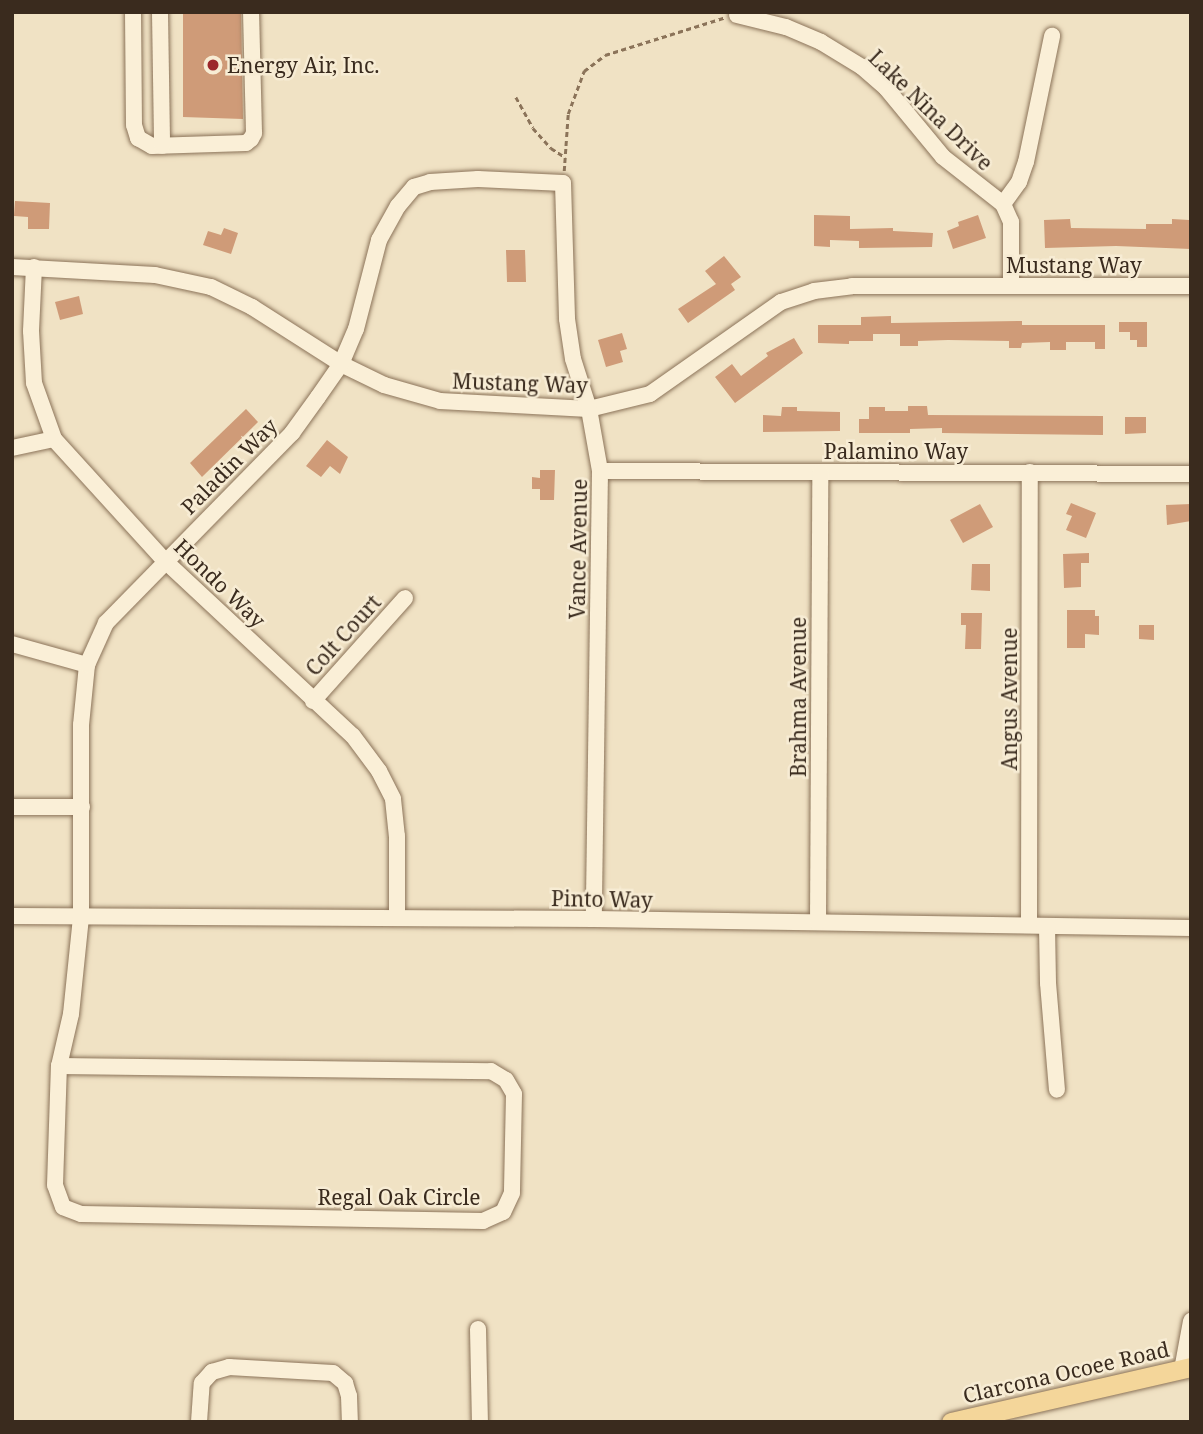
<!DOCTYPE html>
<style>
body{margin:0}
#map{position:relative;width:1203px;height:1434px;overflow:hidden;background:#f0e2c4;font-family:"Noto Serif",serif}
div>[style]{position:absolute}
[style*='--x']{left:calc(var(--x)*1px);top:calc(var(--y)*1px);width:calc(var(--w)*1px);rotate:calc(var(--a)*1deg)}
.building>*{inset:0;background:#cf9b78}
.path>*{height:2.5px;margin-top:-1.25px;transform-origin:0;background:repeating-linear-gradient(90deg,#8b7359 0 5px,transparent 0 8.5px)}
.roads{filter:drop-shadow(0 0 2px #8b7359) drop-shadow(0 0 2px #8b7359)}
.minor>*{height:16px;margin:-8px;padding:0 8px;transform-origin:8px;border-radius:8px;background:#faefd7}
.major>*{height:19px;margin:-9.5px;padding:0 9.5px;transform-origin:9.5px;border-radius:9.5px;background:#f4d69a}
.dots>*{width:19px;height:19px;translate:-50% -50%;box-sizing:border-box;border:4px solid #f7ecd4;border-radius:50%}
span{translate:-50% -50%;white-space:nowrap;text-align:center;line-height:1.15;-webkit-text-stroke:5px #f7ecd4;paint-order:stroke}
.poi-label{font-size:21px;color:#3a2b1e}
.left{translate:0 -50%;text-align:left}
.street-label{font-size:21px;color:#3a2b1e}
.frame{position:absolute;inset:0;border:14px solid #3a2b1e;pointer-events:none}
</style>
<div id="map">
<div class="building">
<div style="clip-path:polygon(183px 12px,241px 12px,243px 119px,183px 117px)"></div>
<div style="clip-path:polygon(15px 201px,50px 203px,49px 229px,28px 229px,28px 217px,14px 216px)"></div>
<div style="clip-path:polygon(814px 215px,850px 216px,850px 229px,893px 228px,893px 231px,933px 233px,932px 247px,859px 248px,859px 241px,830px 240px,830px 247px,814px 246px)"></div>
<div style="clip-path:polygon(978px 215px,986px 238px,953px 249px,947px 231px,959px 226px,958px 222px)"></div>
<div style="clip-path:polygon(1070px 219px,1071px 228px,1146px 229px,1146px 224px,1172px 224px,1172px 219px,1189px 220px,1191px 249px,1116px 246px,1045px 248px,1044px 220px)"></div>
<div style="clip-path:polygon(224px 228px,238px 233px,231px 254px,203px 245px,208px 231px,221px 235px)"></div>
<div style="clip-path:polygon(506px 250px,525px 250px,526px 282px,507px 282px)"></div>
<div style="clip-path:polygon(724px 256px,741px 277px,731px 284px,735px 290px,688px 323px,678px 309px,716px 284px,705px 271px)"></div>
<div style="clip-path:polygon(79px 296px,83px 314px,60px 320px,55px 302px)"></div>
<div style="clip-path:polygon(891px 316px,891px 323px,1022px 321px,1022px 325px,1105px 325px,1105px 349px,1095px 349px,1095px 342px,1066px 342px,1066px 350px,1050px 350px,1050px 342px,1022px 343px,1021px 348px,1009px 348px,1009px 341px,948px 340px,918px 341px,918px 346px,900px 346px,900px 334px,873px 334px,873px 341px,849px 341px,849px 344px,818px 343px,818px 325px,861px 325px,861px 317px)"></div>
<div style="clip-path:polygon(1119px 322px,1147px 322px,1147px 347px,1137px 347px,1137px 340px,1130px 340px,1130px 332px,1119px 332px)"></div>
<div style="clip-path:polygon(622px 333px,627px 349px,620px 351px,623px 362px,606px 367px,598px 340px)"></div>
<div style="clip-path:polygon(794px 338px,803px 353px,735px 403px,715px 377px,732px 364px,741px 376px,768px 356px,766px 353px)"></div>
<div style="clip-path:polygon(908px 406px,927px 406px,928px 415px,1103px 416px,1103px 435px,942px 433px,942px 428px,910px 429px,910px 433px,859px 433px,859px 419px,869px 419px,869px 407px,885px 407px,885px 411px,908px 411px)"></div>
<div style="clip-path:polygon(782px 407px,797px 407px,797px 411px,840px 412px,840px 431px,763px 432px,763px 415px,781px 416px)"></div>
<div style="clip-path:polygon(246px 409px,258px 422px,202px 477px,190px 463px)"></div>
<div style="clip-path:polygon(1125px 417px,1146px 417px,1146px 433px,1125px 434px)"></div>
<div style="clip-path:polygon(327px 440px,348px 457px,340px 474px,330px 466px,321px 477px,306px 466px)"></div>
<div style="clip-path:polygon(540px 470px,555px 470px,554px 500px,540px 500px,540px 489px,532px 489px,532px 477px,540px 478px)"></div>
<div style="clip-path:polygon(1071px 503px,1096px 513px,1086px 538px,1066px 530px,1072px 516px,1066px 514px)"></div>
<div style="clip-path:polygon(980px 504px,993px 527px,963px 543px,950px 520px)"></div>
<div style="clip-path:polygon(1191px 504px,1191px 521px,1167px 525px,1166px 505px)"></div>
<div style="clip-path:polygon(1089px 553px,1089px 563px,1081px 563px,1081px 587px,1064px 588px,1063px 554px)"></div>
<div style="clip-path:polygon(972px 564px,990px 564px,990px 591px,971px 590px)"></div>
<div style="clip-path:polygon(1067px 610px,1095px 610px,1095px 616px,1099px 616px,1099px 635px,1085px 634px,1085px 648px,1067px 648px)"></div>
<div style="clip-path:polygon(961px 613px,982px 613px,981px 649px,965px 649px,966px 625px,961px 625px)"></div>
<div style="clip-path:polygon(1139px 625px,1154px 625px,1154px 640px,1139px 639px)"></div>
</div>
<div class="path">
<div style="--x:516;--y:97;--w:35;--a:61"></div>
<div style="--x:533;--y:128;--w:27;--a:48"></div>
<div style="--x:551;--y:148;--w:17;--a:33"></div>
<div style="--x:564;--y:171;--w:57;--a:-86"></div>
<div style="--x:568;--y:114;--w:46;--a:-69.6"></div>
<div style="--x:584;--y:71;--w:26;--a:-37"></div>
<div style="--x:605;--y:55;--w:127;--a:-17.4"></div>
</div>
<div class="roads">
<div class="minor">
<div style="--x:133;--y:12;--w:113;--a:89.5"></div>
<div style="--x:134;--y:125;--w:14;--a:73"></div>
<div style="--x:138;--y:138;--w:16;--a:30"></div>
<div style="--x:152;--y:146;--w:94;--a:-1.8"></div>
<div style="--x:246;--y:143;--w:6;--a:-39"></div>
<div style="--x:251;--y:139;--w:7;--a:-63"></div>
<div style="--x:254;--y:133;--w:121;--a:-91.4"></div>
<div style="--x:160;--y:12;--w:134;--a:89.1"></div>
<div style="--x:737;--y:15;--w:50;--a:13.8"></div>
<div style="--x:786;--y:27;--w:38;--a:23"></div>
<div style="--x:821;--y:42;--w:48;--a:31.4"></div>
<div style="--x:862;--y:67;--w:32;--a:41"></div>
<div style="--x:886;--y:88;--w:89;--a:50.4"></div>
<div style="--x:943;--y:157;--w:76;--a:38.1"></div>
<div style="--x:1003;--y:204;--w:20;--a:66"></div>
<div style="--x:1011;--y:222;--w:64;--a:90"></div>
<div style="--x:1003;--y:204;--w:27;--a:-54"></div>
<div style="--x:1019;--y:182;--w:21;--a:-71"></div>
<div style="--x:1026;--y:162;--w:129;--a:-78.3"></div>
<div style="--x:12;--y:267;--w:143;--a:3.2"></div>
<div style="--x:155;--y:275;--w:57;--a:12.1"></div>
<div style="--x:211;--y:287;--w:46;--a:26"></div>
<div style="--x:252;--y:307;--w:106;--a:32.6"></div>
<div style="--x:341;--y:364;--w:48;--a:26"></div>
<div style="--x:384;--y:385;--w:58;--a:15.9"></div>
<div style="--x:440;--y:401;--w:149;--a:3.1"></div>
<div style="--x:589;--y:409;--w:63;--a:-13.8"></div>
<div style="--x:650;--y:394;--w:160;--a:-35.1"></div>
<div style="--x:781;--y:302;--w:35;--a:-18"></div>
<div style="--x:814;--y:291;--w:38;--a:-7"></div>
<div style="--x:852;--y:286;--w:339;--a:0"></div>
<div style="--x:34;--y:267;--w:64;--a:92.7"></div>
<div style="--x:31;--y:331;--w:52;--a:86.7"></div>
<div style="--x:34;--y:383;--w:59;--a:70.3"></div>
<div style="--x:54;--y:439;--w:164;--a:47.7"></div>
<div style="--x:164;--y:560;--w:258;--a:43"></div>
<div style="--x:353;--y:736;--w:44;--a:53.4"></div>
<div style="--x:379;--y:771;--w:31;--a:63"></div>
<div style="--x:393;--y:799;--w:37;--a:84"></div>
<div style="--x:397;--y:836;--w:82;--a:90"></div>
<div style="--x:12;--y:448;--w:43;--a:-12.1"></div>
<div style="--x:600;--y:471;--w:591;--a:0.29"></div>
<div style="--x:12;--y:644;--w:78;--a:15.6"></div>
<div style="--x:313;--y:701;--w:138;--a:-48.2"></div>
<div style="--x:12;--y:807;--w:70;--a:0"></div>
<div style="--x:12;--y:916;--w:582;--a:0.3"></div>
<div style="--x:594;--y:919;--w:597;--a:0.86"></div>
<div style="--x:818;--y:922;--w:450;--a:-89.7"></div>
<div style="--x:1029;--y:925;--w:453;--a:-89.9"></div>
<div style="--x:1047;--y:926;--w:57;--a:89"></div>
<div style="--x:1048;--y:983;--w:107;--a:85.2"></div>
<div style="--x:59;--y:1066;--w:432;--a:0.7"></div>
<div style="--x:491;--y:1071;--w:17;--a:31"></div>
<div style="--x:506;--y:1080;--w:16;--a:60"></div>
<div style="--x:514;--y:1094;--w:99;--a:91.2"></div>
<div style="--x:512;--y:1193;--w:21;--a:115"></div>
<div style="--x:503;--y:1212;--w:22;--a:156"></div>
<div style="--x:483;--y:1221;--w:402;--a:-179"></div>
<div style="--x:81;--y:1214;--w:19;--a:-159"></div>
<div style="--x:63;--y:1207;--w:23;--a:-110"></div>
<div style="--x:55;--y:1185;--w:119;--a:-88.1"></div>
<div style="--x:59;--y:1066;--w:53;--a:-77"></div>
<div style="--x:71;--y:1014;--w:98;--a:-84.1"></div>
<div style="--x:81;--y:917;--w:192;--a:-90"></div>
<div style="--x:81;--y:725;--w:60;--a:-84.3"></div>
<div style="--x:87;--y:665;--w:46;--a:-65.7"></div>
<div style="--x:106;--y:623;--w:266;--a:-45.6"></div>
<div style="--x:292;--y:433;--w:44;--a:-54.2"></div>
<div style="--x:318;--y:397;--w:40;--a:-55.1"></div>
<div style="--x:341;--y:364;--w:38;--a:-67"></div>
<div style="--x:356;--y:329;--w:92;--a:-75.5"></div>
<div style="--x:379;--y:240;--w:39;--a:-61"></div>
<div style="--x:398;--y:206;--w:25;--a:-50"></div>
<div style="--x:414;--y:187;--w:17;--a:-17"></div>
<div style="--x:430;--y:182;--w:48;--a:-3.6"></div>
<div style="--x:478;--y:179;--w:85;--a:2.7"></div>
<div style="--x:563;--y:183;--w:136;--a:88.3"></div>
<div style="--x:567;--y:319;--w:40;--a:81.5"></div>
<div style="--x:573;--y:359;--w:52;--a:72.3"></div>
<div style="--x:589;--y:409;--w:63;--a:79.9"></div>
<div style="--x:600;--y:471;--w:448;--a:90.8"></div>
<div style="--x:478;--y:1329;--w:93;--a:88.8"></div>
<div style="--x:1182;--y:1370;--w:50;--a:-79.6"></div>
<div style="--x:199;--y:1422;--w:39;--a:-86"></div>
<div style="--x:202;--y:1383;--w:15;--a:-48"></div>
<div style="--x:212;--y:1372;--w:18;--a:-16"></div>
<div style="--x:229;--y:1367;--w:104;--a:3.3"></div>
<div style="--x:333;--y:1373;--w:16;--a:40"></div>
<div style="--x:345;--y:1383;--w:14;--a:73"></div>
<div style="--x:349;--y:1396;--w:26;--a:88"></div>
</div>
<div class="major">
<div style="--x:951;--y:1422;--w:246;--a:-12.9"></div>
</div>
</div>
<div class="dots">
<div style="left:213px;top:65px;background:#9c272a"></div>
</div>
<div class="poi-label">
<span class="left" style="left:227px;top:65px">Energy Air, Inc.</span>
</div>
<div class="street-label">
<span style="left:931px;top:110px;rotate:44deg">Lake Nina Drive</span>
<span style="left:1074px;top:265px">Mustang Way</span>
<span style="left:520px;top:383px;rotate:2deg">Mustang Way</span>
<span style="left:896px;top:451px">Palamino Way</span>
<span style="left:229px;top:466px;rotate:-45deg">Paladin Way</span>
<span style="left:578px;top:549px;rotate:-89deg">Vance Avenue</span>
<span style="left:220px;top:583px;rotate:44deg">Hondo Way</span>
<span style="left:343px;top:635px;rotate:-48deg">Colt Court</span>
<span style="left:798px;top:697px;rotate:-90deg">Brahma Avenue</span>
<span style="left:1009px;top:699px;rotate:-90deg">Angus Avenue</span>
<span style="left:602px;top:899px;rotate:1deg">Pinto Way</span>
<span style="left:399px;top:1197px">Regal Oak Circle</span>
<span style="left:1066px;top:1372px;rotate:-13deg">Clarcona Ocoee Road</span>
</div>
<div class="frame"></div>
</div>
